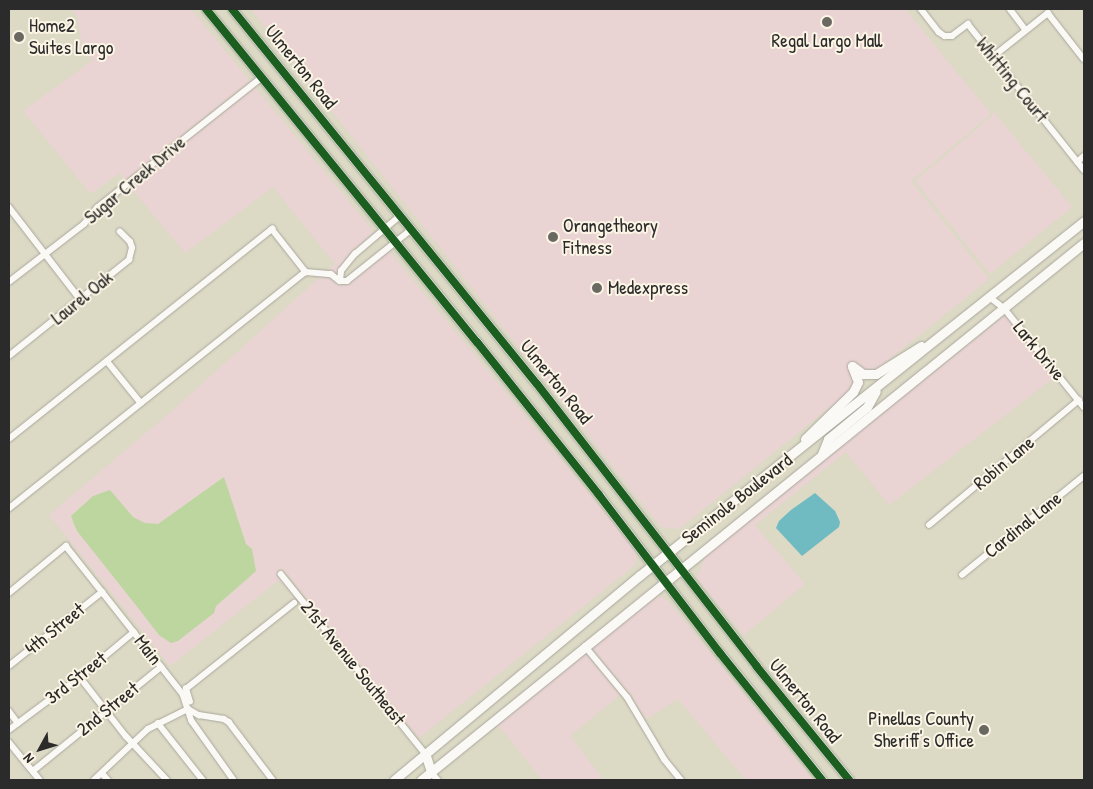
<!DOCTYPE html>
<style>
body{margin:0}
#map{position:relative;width:1093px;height:789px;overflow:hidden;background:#dcd9c5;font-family:"Patrick Hand",sans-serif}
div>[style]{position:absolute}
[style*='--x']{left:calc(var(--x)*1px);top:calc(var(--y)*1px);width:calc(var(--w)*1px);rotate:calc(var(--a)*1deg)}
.built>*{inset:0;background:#e9d4d3}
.green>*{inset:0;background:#bdd6a0}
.water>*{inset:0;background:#70bac2}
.roads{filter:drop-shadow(0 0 1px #aaa89c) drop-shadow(0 0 1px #aaa89c)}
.minor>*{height:5.5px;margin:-2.75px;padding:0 2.75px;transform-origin:2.75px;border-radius:2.75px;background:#faf9f6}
.primary>*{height:9px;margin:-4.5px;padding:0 4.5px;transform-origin:4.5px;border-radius:4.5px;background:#faf9f6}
.cycleway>*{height:8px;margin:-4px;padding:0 4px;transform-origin:4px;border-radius:4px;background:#1b5e20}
.dots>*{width:14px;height:14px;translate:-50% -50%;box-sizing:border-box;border:2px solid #fcf5e5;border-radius:50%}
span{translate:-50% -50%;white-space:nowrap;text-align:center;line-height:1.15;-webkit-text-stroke:4px #fcf5e5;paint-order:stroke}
.poi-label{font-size:19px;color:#2b2b2b}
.left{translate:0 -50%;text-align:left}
.right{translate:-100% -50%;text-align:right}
.street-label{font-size:19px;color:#2b2b2b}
.frame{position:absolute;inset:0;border:10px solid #2b2b2b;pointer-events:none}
.north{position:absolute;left:15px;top:724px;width:50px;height:50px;-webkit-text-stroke:4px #fcf5e5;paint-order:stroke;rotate:231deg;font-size:14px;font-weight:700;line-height:20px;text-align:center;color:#2b2b2b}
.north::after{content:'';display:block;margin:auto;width:18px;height:22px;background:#2b2b2b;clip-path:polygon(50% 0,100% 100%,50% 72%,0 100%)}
</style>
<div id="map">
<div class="built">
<div style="clip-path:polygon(71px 9px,191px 9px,250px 81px,125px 181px,119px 173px,91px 194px,23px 111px,93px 60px,82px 44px,77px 17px)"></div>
<div style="clip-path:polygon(251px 9px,905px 9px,991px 114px,911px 181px,989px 279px,679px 529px,661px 527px)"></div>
<div style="clip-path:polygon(909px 9px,1072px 207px,990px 274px,915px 181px,992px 116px,993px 111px)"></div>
<div style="clip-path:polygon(255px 87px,374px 232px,352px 251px,337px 274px,328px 270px,335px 264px,273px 187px,185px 253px,130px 187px)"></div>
<div style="clip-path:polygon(evenodd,389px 251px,637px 552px,635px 565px,419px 738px,282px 568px,276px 574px,296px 598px,279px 580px,170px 666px,49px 515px,172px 411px,320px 277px,329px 278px,340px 286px,349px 284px,389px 251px,224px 477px,246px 544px,251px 577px,216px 606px,165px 640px,71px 522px,110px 490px,133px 517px,145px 523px,158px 524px,224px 477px)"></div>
<div style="clip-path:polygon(1005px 315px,1055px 377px,889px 505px,846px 452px,755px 525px,805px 584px,744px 635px,697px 578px,706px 554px)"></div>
<div style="clip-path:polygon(656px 594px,667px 600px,813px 780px,746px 780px,678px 699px,646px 719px,631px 695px,591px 647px)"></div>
<div style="clip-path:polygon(585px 652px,620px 695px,570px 736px,604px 780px,542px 780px,504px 732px,496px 726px)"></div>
</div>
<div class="green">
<div style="clip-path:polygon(224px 477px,246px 544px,252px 549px,256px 571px,216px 606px,214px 613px,178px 641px,171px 643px,159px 635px,131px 599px,77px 531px,71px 516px,93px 496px,110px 490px,133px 517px,145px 523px,158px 524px)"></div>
</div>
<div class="water">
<div style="clip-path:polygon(815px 493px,835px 511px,840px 522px,839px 527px,802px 556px,776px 528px,779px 521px,791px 510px)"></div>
</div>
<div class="roads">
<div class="minor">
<div style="--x:921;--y:9;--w:29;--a:52"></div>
<div style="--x:939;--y:32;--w:7;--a:34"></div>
<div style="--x:945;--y:36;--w:7;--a:0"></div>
<div style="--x:952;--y:36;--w:20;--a:-37"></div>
<div style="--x:968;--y:24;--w:186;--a:51.5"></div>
<div style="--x:1010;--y:9;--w:26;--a:53"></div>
<div style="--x:994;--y:56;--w:69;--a:-38.5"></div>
<div style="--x:1048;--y:13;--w:58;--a:52"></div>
<div style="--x:1077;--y:162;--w:9;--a:-41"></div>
<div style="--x:9;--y:207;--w:116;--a:52.3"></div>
<div style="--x:306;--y:272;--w:25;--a:5"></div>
<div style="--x:331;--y:274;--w:11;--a:38"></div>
<div style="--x:340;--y:281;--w:7;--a:0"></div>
<div style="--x:347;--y:281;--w:83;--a:-38.7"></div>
<div style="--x:340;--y:281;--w:10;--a:-84"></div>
<div style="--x:341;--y:271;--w:22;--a:-51"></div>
<div style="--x:355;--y:254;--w:60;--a:-40.3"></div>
<div style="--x:9;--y:282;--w:95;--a:-37.7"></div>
<div style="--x:84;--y:224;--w:21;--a:-51"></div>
<div style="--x:97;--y:208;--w:211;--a:-38.4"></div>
<div style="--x:991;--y:298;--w:16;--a:38"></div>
<div style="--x:1004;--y:308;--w:127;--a:51.1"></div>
<div style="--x:9;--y:356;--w:154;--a:-38.7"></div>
<div style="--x:129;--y:260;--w:12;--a:-76"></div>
<div style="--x:132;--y:248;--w:6;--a:-108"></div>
<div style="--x:130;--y:242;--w:14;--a:-135"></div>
<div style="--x:107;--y:361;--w:54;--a:51"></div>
<div style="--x:9;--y:439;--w:337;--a:-38.6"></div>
<div style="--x:272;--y:229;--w:55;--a:51.7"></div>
<div style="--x:306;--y:272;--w:380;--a:141.4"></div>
<div style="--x:929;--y:525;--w:195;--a:-39.8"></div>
<div style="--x:281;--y:574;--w:230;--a:51.2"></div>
<div style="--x:962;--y:575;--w:157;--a:-39.1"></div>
<div style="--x:9;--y:593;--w:74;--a:-39.5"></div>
<div style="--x:66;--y:546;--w:189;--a:51.7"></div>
<div style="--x:183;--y:694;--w:28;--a:72"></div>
<div style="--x:192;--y:721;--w:72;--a:54.6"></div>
<div style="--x:585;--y:646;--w:67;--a:50.4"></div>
<div style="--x:628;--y:698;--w:72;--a:59.2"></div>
<div style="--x:665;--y:760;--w:26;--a:51"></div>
<div style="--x:9;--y:666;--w:119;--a:-38.5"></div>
<div style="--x:80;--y:677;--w:75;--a:52.1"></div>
<div style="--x:126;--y:736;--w:60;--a:47"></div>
<div style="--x:190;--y:702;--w:14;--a:-107"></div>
<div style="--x:186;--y:689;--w:138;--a:-38.5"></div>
<div style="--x:188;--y:709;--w:13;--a:29"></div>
<div style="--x:199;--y:715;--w:25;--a:9"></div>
<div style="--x:224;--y:719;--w:6;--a:31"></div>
<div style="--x:229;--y:722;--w:73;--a:52.8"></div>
<div style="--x:9;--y:711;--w:15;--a:53"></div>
<div style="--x:158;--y:723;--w:73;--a:51.7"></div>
<div style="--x:9;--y:730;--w:89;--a:-36.7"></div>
<div style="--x:80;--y:677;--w:70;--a:-39.8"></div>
<div style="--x:9;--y:742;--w:49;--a:50.8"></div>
<div style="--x:33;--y:771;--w:165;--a:-39.1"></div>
<div style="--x:431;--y:772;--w:11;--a:49"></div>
<div style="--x:102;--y:773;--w:9;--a:49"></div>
<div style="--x:94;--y:780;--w:74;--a:-43.4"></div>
<div style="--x:148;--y:729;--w:45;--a:-26.6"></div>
</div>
<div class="primary">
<div style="--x:206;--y:9;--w:429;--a:50.9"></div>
<div style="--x:477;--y:342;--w:196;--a:51.4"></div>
<div style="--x:599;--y:495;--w:199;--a:52.6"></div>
<div style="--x:720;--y:653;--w:163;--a:51.2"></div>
<div style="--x:232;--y:9;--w:483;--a:50.9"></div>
<div style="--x:537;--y:384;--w:358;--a:52.1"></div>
<div style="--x:757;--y:667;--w:146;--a:50.8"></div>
<div style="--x:852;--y:366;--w:14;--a:36"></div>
<div style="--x:863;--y:374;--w:13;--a:0"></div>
<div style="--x:876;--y:374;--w:53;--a:-31.9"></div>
<div style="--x:805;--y:439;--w:67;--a:-44.4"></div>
<div style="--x:853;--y:392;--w:11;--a:-63"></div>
<div style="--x:858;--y:382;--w:17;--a:-111"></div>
<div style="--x:822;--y:454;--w:16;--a:-68"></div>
<div style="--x:828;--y:439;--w:50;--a:-39.4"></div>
<div style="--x:867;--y:407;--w:18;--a:-61"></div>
<div style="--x:425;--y:753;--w:20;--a:72"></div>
<div style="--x:394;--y:780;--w:319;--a:-39.8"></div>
<div style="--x:639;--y:576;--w:569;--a:-38.58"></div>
<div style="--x:421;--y:780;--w:853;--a:-39.01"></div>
</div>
</div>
<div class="cycleway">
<div style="--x:206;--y:9;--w:429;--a:50.9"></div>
<div style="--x:477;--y:342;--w:196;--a:51.4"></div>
<div style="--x:599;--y:495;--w:199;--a:52.6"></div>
<div style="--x:720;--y:653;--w:163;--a:51.2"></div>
<div style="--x:232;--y:9;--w:483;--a:50.9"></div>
<div style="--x:537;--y:384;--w:358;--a:52.1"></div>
<div style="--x:757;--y:667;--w:146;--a:50.8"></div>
</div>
<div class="dots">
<div style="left:827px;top:22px;background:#696861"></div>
<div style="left:19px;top:37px;background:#696861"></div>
<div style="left:553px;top:237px;background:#696861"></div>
<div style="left:597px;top:288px;background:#696861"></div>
<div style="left:984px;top:730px;background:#696861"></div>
</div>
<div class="poi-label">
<span class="left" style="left:29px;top:37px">Home2<br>Suites Largo</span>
<span style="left:827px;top:41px">Regal Largo Mall</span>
<span class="left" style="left:563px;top:237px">Orangetheory<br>Fitness</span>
<span class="left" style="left:608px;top:288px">Medexpress</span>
<span class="right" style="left:974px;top:730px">Pinellas County<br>Sheriff's Office</span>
</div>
<div class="street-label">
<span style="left:301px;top:67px;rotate:51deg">Ulmerton Road</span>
<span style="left:1012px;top:80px;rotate:51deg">Whitting Court</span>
<span style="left:135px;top:180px;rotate:-40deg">Sugar Creek Drive</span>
<span style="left:82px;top:298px;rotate:-39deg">Laurel Oak</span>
<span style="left:1039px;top:351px;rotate:51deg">Lark Drive</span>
<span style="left:556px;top:382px;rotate:51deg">Ulmerton Road</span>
<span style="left:1004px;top:463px;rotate:-40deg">Robin Lane</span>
<span style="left:737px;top:499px;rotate:-38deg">Seminole Boulevard</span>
<span style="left:1023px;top:525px;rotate:-39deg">Cardinal Lane</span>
<span style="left:55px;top:629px;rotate:-39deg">4th Street</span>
<span style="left:148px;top:650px;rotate:52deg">Main</span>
<span style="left:353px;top:663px;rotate:51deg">21st Avenue Southeast</span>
<span style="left:76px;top:678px;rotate:-38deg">3rd Street</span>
<span style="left:805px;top:701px;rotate:51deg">Ulmerton Road</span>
<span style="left:108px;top:709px;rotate:-39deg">2nd Street</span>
</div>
<div class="frame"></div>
<div class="north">N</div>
</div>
